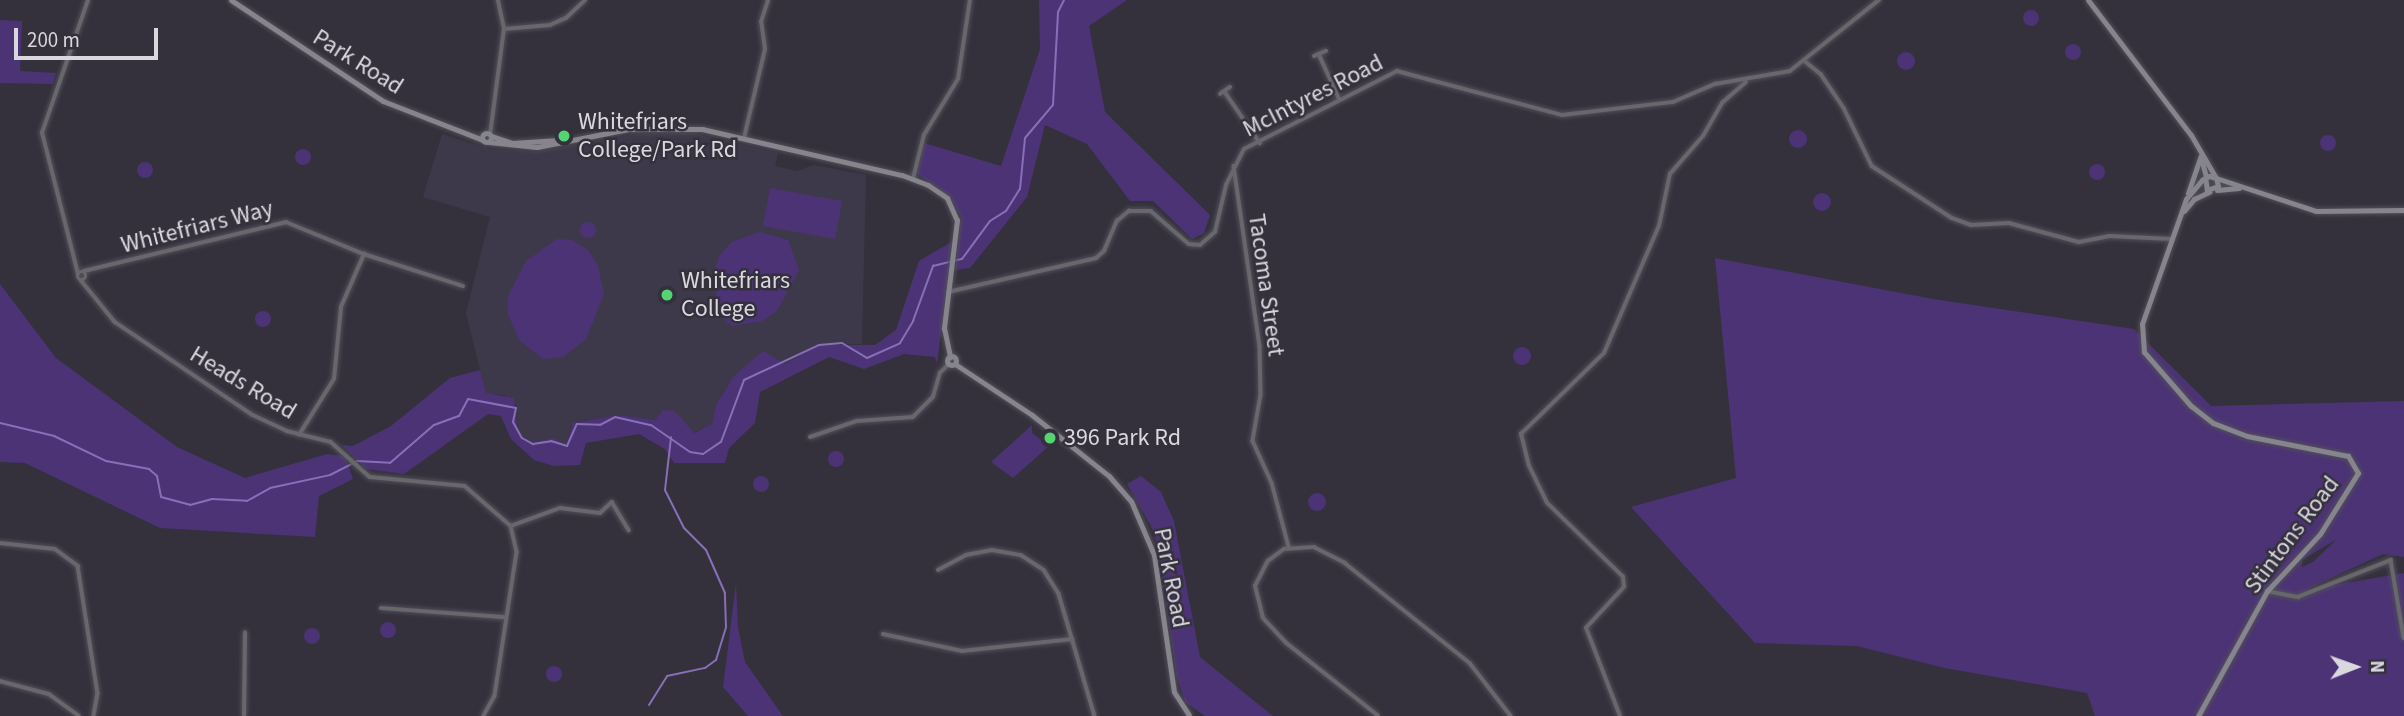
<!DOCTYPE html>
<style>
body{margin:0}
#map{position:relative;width:2404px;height:716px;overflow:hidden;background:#34313c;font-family:"Source Sans 3",sans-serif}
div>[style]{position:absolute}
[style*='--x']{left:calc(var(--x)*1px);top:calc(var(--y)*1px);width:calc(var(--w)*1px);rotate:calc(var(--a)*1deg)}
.built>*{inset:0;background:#3e394a}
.green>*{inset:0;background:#4c3376}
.round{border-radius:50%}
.stream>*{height:2px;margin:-1px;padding:0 1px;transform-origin:1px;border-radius:1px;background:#886fb9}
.roads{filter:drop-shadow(0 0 2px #524f59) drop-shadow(0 0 2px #524f59)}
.street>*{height:3.5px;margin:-1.75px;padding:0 1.75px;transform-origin:1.75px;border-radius:1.75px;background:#68676c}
.street>.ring{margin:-1.75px;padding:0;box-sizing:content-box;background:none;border:3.5px solid #68676c;border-radius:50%}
.secondary>*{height:5px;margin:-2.5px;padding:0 2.5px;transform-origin:2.5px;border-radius:2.5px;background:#86848c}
.secondary>.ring{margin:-2.5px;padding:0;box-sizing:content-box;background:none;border:5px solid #86848c;border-radius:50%}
.dots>*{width:19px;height:19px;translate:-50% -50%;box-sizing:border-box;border:4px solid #34313c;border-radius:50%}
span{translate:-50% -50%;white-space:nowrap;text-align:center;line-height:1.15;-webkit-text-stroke:5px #34313c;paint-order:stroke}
.street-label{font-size:24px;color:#dad8df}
.poi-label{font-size:24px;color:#dad8df}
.left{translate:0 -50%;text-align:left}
.north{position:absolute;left:2320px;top:632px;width:70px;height:70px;-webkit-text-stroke:5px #34313c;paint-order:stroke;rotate:89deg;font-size:19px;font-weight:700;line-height:28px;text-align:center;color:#dad8df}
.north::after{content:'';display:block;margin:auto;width:24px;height:32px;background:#dad8df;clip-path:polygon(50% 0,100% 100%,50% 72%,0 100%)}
.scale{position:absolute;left:14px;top:28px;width:144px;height:32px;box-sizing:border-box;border:4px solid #dad8df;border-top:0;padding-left:9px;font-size:21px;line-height:24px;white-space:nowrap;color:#dad8df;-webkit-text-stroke:5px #34313c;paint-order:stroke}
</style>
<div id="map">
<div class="built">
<div style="clip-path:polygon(692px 133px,778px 153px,775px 166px,797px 171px,814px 165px,866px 175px,862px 344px,819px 345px,785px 364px,746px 367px,733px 377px,716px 405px,712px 424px,693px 433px,675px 411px,655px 420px,618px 415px,577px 422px,571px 427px,566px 447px,554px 438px,529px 443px,518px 432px,516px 405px,505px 395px,486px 394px,466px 313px,490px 217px,423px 197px,442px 134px,489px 149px,538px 152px,637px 134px)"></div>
</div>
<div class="green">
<div style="clip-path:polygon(1039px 0,1127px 0,1089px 26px,1105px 112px,1210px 215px,1204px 233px,1192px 239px,1153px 201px,1130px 201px,1087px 144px,1045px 125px,1027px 197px,970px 268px,955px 270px,961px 217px,948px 195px,917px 174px,924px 143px,1001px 166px,1040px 49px)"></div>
<div class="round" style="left:2023px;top:10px;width:16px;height:16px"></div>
<div style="clip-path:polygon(0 20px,22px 21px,20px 71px,56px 73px,53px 84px,0 83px)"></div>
<div class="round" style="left:2065px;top:44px;width:16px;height:16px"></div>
<div class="round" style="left:1897px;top:52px;width:18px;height:18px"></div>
<div class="round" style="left:1789px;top:130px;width:18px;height:18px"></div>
<div class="round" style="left:2320px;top:135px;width:16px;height:16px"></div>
<div class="round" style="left:295px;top:149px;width:16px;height:16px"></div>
<div class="round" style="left:137px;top:162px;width:16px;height:16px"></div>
<div class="round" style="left:2089px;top:164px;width:16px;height:16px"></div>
<div style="clip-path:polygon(770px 188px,842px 201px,835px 239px,763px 226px)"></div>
<div class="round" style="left:1813px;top:193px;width:18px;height:18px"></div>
<div class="round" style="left:580px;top:222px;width:16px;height:16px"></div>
<div style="clip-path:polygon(760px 232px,788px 240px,799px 270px,777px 311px,762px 321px,732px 326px,718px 313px,714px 274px,719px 256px,732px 242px)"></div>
<div style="clip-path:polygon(557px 239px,572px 240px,588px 250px,598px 266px,604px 294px,586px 339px,563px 357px,543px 359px,519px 340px,508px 314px,508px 296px,526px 261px)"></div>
<div style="clip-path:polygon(953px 241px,937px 364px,935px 357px,904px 354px,864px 369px,829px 357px,760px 392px,755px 423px,729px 448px,725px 463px,674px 463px,665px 449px,639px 434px,586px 443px,580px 465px,554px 466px,534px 460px,511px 439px,501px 416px,488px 414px,404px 474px,366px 469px,342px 445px,353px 446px,391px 426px,450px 378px,480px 370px,486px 393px,514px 398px,518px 432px,529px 443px,554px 438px,566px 446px,573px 423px,618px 415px,655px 420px,663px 410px,675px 411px,694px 433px,712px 424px,716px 405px,733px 377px,763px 351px,785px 364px,819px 345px,875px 345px,896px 330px,919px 261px)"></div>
<div style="clip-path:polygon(evenodd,1715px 258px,1933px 299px,2134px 329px,2211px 406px,2404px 401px,2404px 557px,2383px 554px,2305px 590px,2404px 573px,2404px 716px,2095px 716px,2087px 693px,1945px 668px,1857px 646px,1755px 643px,1631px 507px,1736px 478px,1715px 258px,2337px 539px,2313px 562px,2302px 567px,2302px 560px,2337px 539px)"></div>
<div style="clip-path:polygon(0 284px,56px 358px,177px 447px,245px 478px,327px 454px,345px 456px,353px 479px,319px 496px,315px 537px,160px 528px,25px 463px,0 462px)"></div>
<div class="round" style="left:255px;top:311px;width:16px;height:16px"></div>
<div class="round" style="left:1513px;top:347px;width:18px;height:18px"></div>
<div style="clip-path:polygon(1032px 425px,1032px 433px,1049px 446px,1013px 478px,991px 462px)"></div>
<div class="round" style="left:828px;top:451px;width:16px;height:16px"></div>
<div style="clip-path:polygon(1141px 476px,1161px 492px,1174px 521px,1200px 657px,1273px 716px,1205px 716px,1185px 702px,1176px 674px,1159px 550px,1151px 526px,1127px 484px)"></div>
<div class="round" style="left:753px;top:476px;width:16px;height:16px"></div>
<div class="round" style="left:1308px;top:493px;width:18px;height:18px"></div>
<div style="clip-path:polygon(736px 583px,738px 627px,745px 662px,783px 716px,748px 716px,723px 687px)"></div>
<div class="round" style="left:380px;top:622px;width:16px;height:16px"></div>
<div class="round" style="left:304px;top:628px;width:16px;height:16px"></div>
<div class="round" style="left:546px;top:666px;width:16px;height:16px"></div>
</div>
<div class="stream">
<div style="--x:0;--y:423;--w:56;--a:13.5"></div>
<div style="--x:54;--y:436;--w:58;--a:25.7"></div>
<div style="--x:106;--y:461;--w:44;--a:10.5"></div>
<div style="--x:149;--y:469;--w:11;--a:41"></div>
<div style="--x:157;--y:476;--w:21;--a:79"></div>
<div style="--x:161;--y:497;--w:30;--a:15"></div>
<div style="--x:190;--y:505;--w:23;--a:-15"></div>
<div style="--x:212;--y:499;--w:35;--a:3"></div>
<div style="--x:247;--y:501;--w:26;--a:-29"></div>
<div style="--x:270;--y:488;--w:61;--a:-12.2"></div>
<div style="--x:330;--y:475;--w:30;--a:-27"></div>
<div style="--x:357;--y:461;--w:33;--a:3"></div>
<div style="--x:390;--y:463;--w:58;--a:-40.8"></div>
<div style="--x:434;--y:425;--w:27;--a:-20"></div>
<div style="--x:459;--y:416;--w:19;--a:-62"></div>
<div style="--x:468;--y:399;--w:49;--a:10.6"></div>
<div style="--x:516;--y:408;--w:14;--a:102"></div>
<div style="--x:513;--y:422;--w:18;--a:61"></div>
<div style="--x:522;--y:438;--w:13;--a:29"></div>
<div style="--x:533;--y:444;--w:18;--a:-9"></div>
<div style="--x:551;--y:441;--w:17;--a:17"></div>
<div style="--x:567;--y:446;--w:24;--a:-66"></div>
<div style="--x:577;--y:424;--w:23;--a:2"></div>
<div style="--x:600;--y:425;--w:17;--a:-28"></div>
<div style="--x:615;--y:417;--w:37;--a:13"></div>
<div style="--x:651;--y:425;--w:47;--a:34.7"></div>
<div style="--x:690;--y:452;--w:13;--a:9"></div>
<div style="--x:703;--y:454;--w:22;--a:-34"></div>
<div style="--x:721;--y:442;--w:66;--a:-69.6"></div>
<div style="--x:744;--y:380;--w:83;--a:-25"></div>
<div style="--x:819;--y:345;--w:23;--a:-5"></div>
<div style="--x:842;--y:343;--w:29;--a:31"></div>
<div style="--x:867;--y:358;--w:36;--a:-24"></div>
<div style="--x:900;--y:343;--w:26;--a:-59"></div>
<div style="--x:913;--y:321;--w:59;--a:-70"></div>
<div style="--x:933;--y:266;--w:30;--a:-14"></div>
<div style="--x:962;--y:259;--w:47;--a:-53.6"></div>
<div style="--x:990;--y:221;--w:19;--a:-32"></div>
<div style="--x:1006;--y:211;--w:26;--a:-58"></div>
<div style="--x:1020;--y:189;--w:51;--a:-84.4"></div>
<div style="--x:1025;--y:138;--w:43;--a:-49.7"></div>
<div style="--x:1053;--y:105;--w:93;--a:-86.9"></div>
<div style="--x:1058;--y:12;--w:13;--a:-63"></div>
<div style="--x:649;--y:705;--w:34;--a:-58"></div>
<div style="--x:667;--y:676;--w:39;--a:-12"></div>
<div style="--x:705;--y:668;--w:14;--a:-36"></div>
<div style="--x:716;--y:660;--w:34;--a:-73"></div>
<div style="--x:726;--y:627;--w:34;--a:-92"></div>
<div style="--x:725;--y:593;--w:47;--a:-113.8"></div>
<div style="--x:706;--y:550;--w:31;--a:-135"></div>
<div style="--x:684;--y:528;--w:42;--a:-116.6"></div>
<div style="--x:665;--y:490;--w:53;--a:-83.5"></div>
</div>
<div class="roads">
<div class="street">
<div style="--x:504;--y:29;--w:46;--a:-5"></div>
<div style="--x:550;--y:25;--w:17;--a:-24"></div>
<div style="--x:566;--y:18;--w:26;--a:-43"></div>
<div style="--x:1319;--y:54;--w:48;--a:65.6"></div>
<div style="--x:1314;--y:56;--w:13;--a:-23"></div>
<div style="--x:1806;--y:62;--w:19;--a:39"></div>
<div style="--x:1821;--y:74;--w:41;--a:55.9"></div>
<div style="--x:1844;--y:108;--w:64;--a:64.2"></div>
<div style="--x:1872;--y:166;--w:95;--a:33"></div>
<div style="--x:1952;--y:218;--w:20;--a:20"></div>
<div style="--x:1971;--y:225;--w:38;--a:-3"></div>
<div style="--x:2009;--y:223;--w:73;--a:15.2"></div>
<div style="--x:2079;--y:242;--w:31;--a:-11"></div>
<div style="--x:2109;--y:236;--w:62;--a:2.8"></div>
<div style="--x:1225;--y:92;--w:62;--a:55.5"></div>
<div style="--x:1220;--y:94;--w:12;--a:-35"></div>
<div style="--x:490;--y:135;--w:107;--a:-82.5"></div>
<div style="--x:504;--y:29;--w:30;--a:-102"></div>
<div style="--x:744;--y:138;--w:91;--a:-76.7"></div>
<div style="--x:765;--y:49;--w:27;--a:-98"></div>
<div style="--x:761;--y:22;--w:23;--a:-72"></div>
<div style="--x:1234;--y:166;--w:182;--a:81.8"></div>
<div style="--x:1260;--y:346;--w:49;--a:88.8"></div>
<div style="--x:1261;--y:395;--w:47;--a:99.9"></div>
<div style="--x:1253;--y:441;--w:46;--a:65.7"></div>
<div style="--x:1272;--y:483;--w:66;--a:75.1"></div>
<div style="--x:913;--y:179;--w:45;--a:-76"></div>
<div style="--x:924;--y:135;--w:66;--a:-58.7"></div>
<div style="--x:958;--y:79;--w:80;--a:-81.4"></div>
<div style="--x:84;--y:271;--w:208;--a:-13.6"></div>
<div style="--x:286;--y:222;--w:84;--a:22.3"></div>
<div style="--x:364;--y:254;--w:104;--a:17.9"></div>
<div class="ring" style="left:77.5px;top:271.5px;width:5.5px;height:5.5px"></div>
<div style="--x:78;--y:274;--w:146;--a:-104.3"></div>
<div style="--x:42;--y:133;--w:141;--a:-70.9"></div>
<div style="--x:81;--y:280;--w:54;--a:51"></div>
<div style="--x:115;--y:322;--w:166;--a:34"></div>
<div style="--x:253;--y:415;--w:38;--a:25"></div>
<div style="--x:287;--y:431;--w:45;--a:14"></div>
<div style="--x:331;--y:442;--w:52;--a:41.9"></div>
<div style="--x:370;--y:477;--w:95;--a:5.4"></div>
<div style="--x:465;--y:486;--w:61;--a:41"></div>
<div style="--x:511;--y:526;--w:27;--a:77"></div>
<div style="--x:517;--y:552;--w:146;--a:98.7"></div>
<div style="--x:495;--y:696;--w:23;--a:119"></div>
<div style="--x:948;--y:292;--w:152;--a:-12.9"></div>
<div style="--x:1096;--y:258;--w:11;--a:-41"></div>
<div style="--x:1104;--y:251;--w:33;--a:-67"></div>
<div style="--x:1117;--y:221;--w:16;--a:-40"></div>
<div style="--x:1129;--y:211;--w:22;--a:0"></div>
<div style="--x:1151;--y:211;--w:50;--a:41"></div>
<div style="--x:1189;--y:244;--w:11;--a:5"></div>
<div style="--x:1200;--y:245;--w:20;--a:-41"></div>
<div style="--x:1215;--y:232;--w:48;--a:-76.8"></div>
<div style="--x:1226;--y:185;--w:40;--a:-63.4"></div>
<div style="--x:1244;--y:149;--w:172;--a:-27"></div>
<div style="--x:1397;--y:71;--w:171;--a:14.9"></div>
<div style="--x:1562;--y:115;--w:112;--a:-6.7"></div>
<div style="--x:1673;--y:102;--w:46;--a:-23.2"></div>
<div style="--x:1715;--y:84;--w:76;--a:-9.8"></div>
<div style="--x:1790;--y:71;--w:114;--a:-38.6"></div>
<div style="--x:299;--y:435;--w:66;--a:-58"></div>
<div style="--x:334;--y:379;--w:72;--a:-84.4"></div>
<div style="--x:341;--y:307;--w:58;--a:-66.5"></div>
<div style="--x:810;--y:437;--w:50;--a:-18.8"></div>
<div style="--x:857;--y:421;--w:56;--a:-4.1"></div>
<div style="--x:913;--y:417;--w:28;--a:-45"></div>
<div style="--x:933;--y:397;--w:25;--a:-74"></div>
<div style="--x:940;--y:373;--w:13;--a:-45"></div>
<div style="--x:511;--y:526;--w:52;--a:-20.2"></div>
<div style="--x:560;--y:508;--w:40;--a:7.1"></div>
<div style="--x:600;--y:513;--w:16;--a:-43"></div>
<div style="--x:612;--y:502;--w:33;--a:59"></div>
<div style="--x:0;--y:543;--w:55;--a:6.2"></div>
<div style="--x:55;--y:549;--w:29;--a:36"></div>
<div style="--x:78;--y:566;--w:129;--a:81.1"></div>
<div style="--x:98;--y:693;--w:23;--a:100"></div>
<div style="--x:938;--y:570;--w:32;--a:-28"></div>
<div style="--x:966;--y:555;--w:26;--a:-11"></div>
<div style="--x:992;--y:550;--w:29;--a:10"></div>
<div style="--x:1021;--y:555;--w:27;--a:33"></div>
<div style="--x:1044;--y:570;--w:28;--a:58"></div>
<div style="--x:1059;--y:594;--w:127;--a:73.6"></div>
<div style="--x:2267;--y:591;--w:32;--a:11"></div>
<div style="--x:2298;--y:597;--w:100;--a:-21.7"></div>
<div style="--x:2391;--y:560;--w:79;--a:80.5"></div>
<div style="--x:381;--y:608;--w:123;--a:4.2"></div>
<div style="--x:883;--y:634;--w:81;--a:12.1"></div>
<div style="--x:962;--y:651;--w:111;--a:-6.2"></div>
<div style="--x:0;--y:681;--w:51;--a:14.9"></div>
<div style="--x:49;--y:694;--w:37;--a:36"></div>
<div style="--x:244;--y:716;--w:83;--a:-89.3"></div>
<div style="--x:1378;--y:716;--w:117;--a:-141.6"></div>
<div style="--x:1286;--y:643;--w:34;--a:-133"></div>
<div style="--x:1263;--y:618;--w:33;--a:-104"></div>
<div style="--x:1255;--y:586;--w:28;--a:-63"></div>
<div style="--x:1268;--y:561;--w:20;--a:-37"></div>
<div style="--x:1284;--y:549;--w:30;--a:-4"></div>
<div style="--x:1314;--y:547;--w:35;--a:27"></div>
<div style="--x:1345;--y:563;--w:160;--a:38.7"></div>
<div style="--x:1470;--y:663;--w:67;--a:52.3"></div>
<div style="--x:1620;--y:716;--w:94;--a:-111.1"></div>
<div style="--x:1586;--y:628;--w:56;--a:-47.2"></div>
<div style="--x:1624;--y:587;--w:10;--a:-96"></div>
<div style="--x:1623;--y:577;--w:106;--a:-135.8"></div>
<div style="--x:1547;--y:503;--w:41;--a:-115.9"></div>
<div style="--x:1529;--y:466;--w:33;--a:-104"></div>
<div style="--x:1521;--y:434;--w:116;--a:-44.3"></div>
<div style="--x:1604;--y:353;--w:138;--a:-66.6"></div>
<div style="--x:1659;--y:226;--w:53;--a:-78.1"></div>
<div style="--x:1670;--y:174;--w:50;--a:-49"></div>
<div style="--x:1703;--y:136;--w:39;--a:-60"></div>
<div style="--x:1723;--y:102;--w:30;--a:-41"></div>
</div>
<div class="secondary">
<div style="--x:231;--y:0;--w:182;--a:33.6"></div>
<div style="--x:383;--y:101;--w:107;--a:21.3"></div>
<div style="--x:2088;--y:0;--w:170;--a:52.7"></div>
<div style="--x:2191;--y:135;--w:50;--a:59.8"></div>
<div class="ring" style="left:482.5px;top:133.5px;width:4px;height:4px"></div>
<div style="--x:491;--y:136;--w:22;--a:18"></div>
<div style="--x:512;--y:143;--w:47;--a:-3.7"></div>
<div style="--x:489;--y:142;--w:48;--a:5.9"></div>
<div style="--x:537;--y:147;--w:93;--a:-11.2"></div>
<div style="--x:628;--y:129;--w:74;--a:0"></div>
<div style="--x:702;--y:129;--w:205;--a:13"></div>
<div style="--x:902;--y:175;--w:28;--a:21"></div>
<div style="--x:928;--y:185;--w:23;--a:34"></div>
<div style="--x:947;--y:198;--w:24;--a:66"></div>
<div style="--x:957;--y:220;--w:109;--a:96.9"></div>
<div style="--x:944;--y:328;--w:30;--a:78"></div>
<div style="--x:2201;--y:158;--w:20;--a:75"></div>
<div style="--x:2216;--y:178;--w:105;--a:18.3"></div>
<div style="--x:2316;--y:211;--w:88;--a:-0.7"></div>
<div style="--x:2217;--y:190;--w:22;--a:-5"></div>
<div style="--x:2188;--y:193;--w:39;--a:-71"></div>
<div style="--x:2184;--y:211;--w:16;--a:-50"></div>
<div style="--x:2194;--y:199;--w:17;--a:-25"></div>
<div class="ring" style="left:947.5px;top:356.5px;width:4px;height:4px"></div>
<div style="--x:955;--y:364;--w:92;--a:33.5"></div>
<div style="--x:1032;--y:415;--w:98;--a:38.4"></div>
<div style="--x:1109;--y:476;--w:33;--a:49"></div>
<div style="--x:1131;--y:501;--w:59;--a:66.9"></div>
<div style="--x:1154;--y:555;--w:138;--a:81.7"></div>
<div style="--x:1174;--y:692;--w:27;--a:57"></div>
<div style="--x:2198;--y:716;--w:143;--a:-61.1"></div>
<div style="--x:2267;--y:591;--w:78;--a:-47.1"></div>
<div style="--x:2320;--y:534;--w:72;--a:-58.1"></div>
<div style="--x:2358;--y:473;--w:20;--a:-120"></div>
<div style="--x:2348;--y:456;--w:103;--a:-168.8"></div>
<div style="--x:2247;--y:436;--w:36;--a:-159"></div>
<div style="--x:2213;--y:423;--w:28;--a:-142"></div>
<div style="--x:2191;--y:406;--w:72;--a:-131"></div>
<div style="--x:2144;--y:352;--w:28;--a:-94"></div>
<div style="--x:2142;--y:324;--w:133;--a:-70.6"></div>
<div style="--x:2186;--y:199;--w:25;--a:-50"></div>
<div style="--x:2202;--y:180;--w:5;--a:-37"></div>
<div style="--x:2206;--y:177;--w:3;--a:-18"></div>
<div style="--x:2209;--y:176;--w:7;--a:16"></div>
<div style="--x:2216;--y:178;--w:8;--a:76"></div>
<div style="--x:2218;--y:186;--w:12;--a:160"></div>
<div style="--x:2207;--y:190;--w:12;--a:-99"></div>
</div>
</div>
<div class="dots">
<div style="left:564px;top:136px;background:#53d672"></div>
<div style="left:667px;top:295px;background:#53d672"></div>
<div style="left:1050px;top:438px;background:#53d672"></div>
</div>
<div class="street-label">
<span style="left:358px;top:62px;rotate:32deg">Park Road</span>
<span style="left:1313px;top:96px;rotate:-27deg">McIntyres Road</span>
<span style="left:197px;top:227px;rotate:-14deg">Whitefriars Way</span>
<span style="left:1266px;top:285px;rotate:82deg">Tacoma Street</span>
<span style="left:243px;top:383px;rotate:31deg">Heads Road</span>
<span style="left:2292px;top:535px;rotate:-53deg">Stintons Road</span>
<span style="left:1171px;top:578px;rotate:79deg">Park Road</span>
</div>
<div class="poi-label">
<span class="left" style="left:578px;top:136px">Whitefriars<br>College/Park Rd</span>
<span class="left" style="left:681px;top:295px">Whitefriars<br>College</span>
<span class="left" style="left:1064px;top:438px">396 Park Rd</span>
</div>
<div class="north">N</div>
<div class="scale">200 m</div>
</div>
